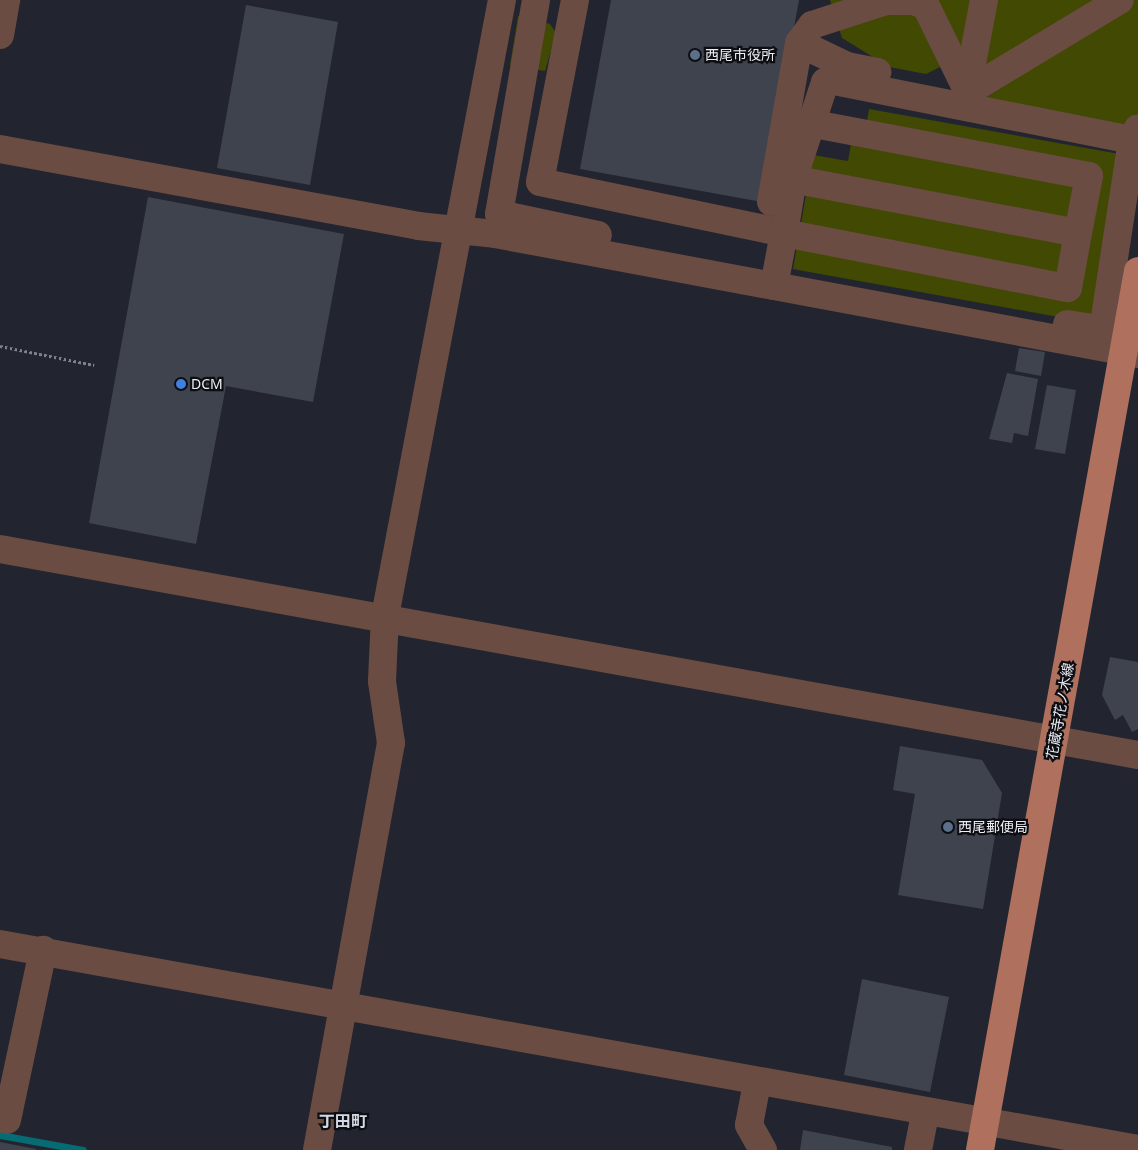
<!DOCTYPE html>
<meta charset="utf-8">
<style>
body{margin:0}
#map{position:relative;width:1138px;height:1150px;overflow:hidden;background:#22252f;font-family:"Noto Sans","Noto Sans JP",sans-serif}
div>[style]{position:absolute}
[style*='--x']{left:calc(var(--x)*1px);top:calc(var(--y)*1px);width:calc(var(--w)*1px);rotate:calc(var(--a)*1deg)}
.green>*{inset:0;background:#424903}
.stream>*{height:7px;margin:-3.5px;padding:0 3.5px;transform-origin:3.5px;border-radius:3.5px;background:#066b72}
.building>*{inset:0;background:#3f434e}
.path>*{height:3px;margin-top:-1.5px;transform-origin:0;background:repeating-linear-gradient(90deg,#7f818a 0 2.5px,transparent 0 5px)}
.minor>*{height:28px;margin:-14px;padding:0 14px;transform-origin:14px;border-radius:14px;background:#6b4c42}
.major>*{height:28px;margin:-14px;padding:0 14px;transform-origin:14px;border-radius:14px;background:#af705d}
.dots>*{width:14px;height:14px;translate:-50% -50%;box-sizing:border-box;border:2px solid #0d0e12;border-radius:50%}
span{translate:-50% -50%;white-space:nowrap;text-align:center;line-height:1.15;-webkit-text-stroke:4.5px #0d0e12;paint-order:stroke}
.poi-label{font-size:14px;color:#eceef5}
.left{translate:0 -50%;text-align:left}
.street-label{font-size:14px;color:#eceef5}
.quarter-label{font-size:16px;color:#d3d8e5;font-weight:700}
</style>
<div id="map">
<div class="green">
<div style="clip-path:polygon(830px 0,975px 0,966px 54px,926px 74px,889px 67px,842px 38px)"></div>
<div style="clip-path:polygon(978px 0,1138px 0,1138px 129px,958px 99px)"></div>
<div style="clip-path:polygon(518px 16px,550px 24px,556px 33px,545px 71px,510px 65px)"></div>
<div style="clip-path:polygon(869px 109px,1125px 155px,1096px 319px,1086px 322px,793px 269px,813px 155px,848px 161px,851px 144px,863px 146px)"></div>
</div>
<div class="stream">
<div style="--x:0;--y:1135;--w:84;--a:10.2"></div>
</div>
<div class="building">
<div style="clip-path:polygon(611px 0,799px 0,762px 202px,580px 169px)"></div>
<div style="clip-path:polygon(246px 5px,338px 22px,310px 185px,217px 168px)"></div>
<div style="clip-path:polygon(148px 197px,344px 234px,313px 402px,226px 386px,196px 544px,89px 523px)"></div>
<div style="clip-path:polygon(1019px 348px,1045px 352px,1041px 376px,1015px 371px)"></div>
<div style="clip-path:polygon(1007px 373px,1038px 379px,1028px 436px,1014px 433px,1012px 443px,989px 439px)"></div>
<div style="clip-path:polygon(1047px 385px,1076px 390px,1065px 454px,1035px 449px)"></div>
<div style="clip-path:polygon(1110px 657px,1138px 662px,1138px 729px,1132px 732px,1123px 715px,1115px 720px,1102px 695px)"></div>
<div style="clip-path:polygon(900px 746px,982px 760px,1002px 793px,983px 909px,898px 895px,915px 794px,893px 790px)"></div>
<div style="clip-path:polygon(862px 979px,949px 997px,930px 1092px,844px 1075px)"></div>
<div style="clip-path:polygon(803px 1130px,892px 1147px,892px 1150px,800px 1150px)"></div>
<div style="clip-path:polygon(0 1142px,36px 1149px,36px 1150px,0 1150px)"></div>
</div>
<div class="path">
<div style="--x:0;--y:346;--w:96;--a:11.4"></div>
</div>
<div class="minor">
<div style="--x:536;--y:0;--w:217;--a:99.8"></div>
<div style="--x:499;--y:214;--w:101;--a:12"></div>
<div style="--x:575;--y:0;--w:185;--a:100.9"></div>
<div style="--x:540;--y:182;--w:249;--a:11.8"></div>
<div style="--x:784;--y:233;--w:55;--a:-80.5"></div>
<div style="--x:793;--y:179;--w:102;--a:-71.7"></div>
<div style="--x:825;--y:82;--w:9;--a:-6"></div>
<div style="--x:834;--y:81;--w:310;--a:11.2"></div>
<div style="--x:0;--y:35;--w:36;--a:-80"></div>
<div style="--x:799;--y:43;--w:53;--a:25.6"></div>
<div style="--x:847;--y:66;--w:31;--a:11"></div>
<div style="--x:967;--y:90;--w:92;--a:-79.3"></div>
<div style="--x:969;--y:91;--w:176;--a:-31.1"></div>
<div style="--x:814;--y:124;--w:280;--a:10.7"></div>
<div style="--x:1089;--y:176;--w:58;--a:100.9"></div>
<div style="--x:0;--y:149;--w:425;--a:10.4"></div>
<div style="--x:418;--y:226;--w:77;--a:5.9"></div>
<div style="--x:495;--y:234;--w:654;--a:10.57"></div>
<div style="--x:771;--y:202;--w:161;--a:-80"></div>
<div style="--x:799;--y:43;--w:22;--a:-54"></div>
<div style="--x:812;--y:25;--w:78;--a:-18"></div>
<div style="--x:886;--y:1;--w:28;--a:0"></div>
<div style="--x:914;--y:1;--w:13;--a:23"></div>
<div style="--x:926;--y:6;--w:93;--a:64"></div>
<div style="--x:774;--y:286;--w:54;--a:-79.3"></div>
<div style="--x:784;--y:233;--w:289;--a:11"></div>
<div style="--x:1068;--y:288;--w:56;--a:-79.7"></div>
<div style="--x:1078;--y:233;--w:290;--a:-169.3"></div>
<div style="--x:1067;--y:324;--w:36;--a:9"></div>
<div style="--x:1103;--y:330;--w:192;--a:-81.3"></div>
<div style="--x:1132;--y:140;--w:13;--a:-63"></div>
<div style="--x:0;--y:549;--w:1156;--a:10.26"></div>
<div style="--x:0;--y:944;--w:1156;--a:10.21"></div>
<div style="--x:757;--y:1083;--w:43;--a:100.8"></div>
<div style="--x:749;--y:1125;--w:29;--a:61"></div>
<div style="--x:7;--y:1120;--w:174;--a:-78"></div>
<div style="--x:317;--y:1150;--w:414;--a:-79.7"></div>
<div style="--x:391;--y:743;--w:63;--a:-98.3"></div>
<div style="--x:382;--y:681;--w:65;--a:-87.4"></div>
<div style="--x:385;--y:616;--w:627;--a:-79.25"></div>
<div style="--x:918;--y:1150;--w:38;--a:-79"></div>
</div>
<div class="major">
<div style="--x:980;--y:1150;--w:893;--a:-79.81"></div>
</div>
<div class="dots">
<div style="left:695px;top:55px;background:#5c6f8a"></div>
<div style="left:181px;top:384px;background:#3f7fe0"></div>
<div style="left:948px;top:827px;background:#5c6f8a"></div>
</div>
<div class="poi-label">
<span class="left" style="left:705px;top:55px">西尾市役所</span>
<span class="left" style="left:191px;top:384px">DCM</span>
<span class="left" style="left:958px;top:827px">西尾郵便局</span>
</div>
<div class="street-label">
<span style="left:1060px;top:711px;rotate:-80deg">花蔵寺花ノ木線</span>
</div>
<div class="quarter-label">
<span style="left:343px;top:1121px">丁田町</span>
</div>
</div>
